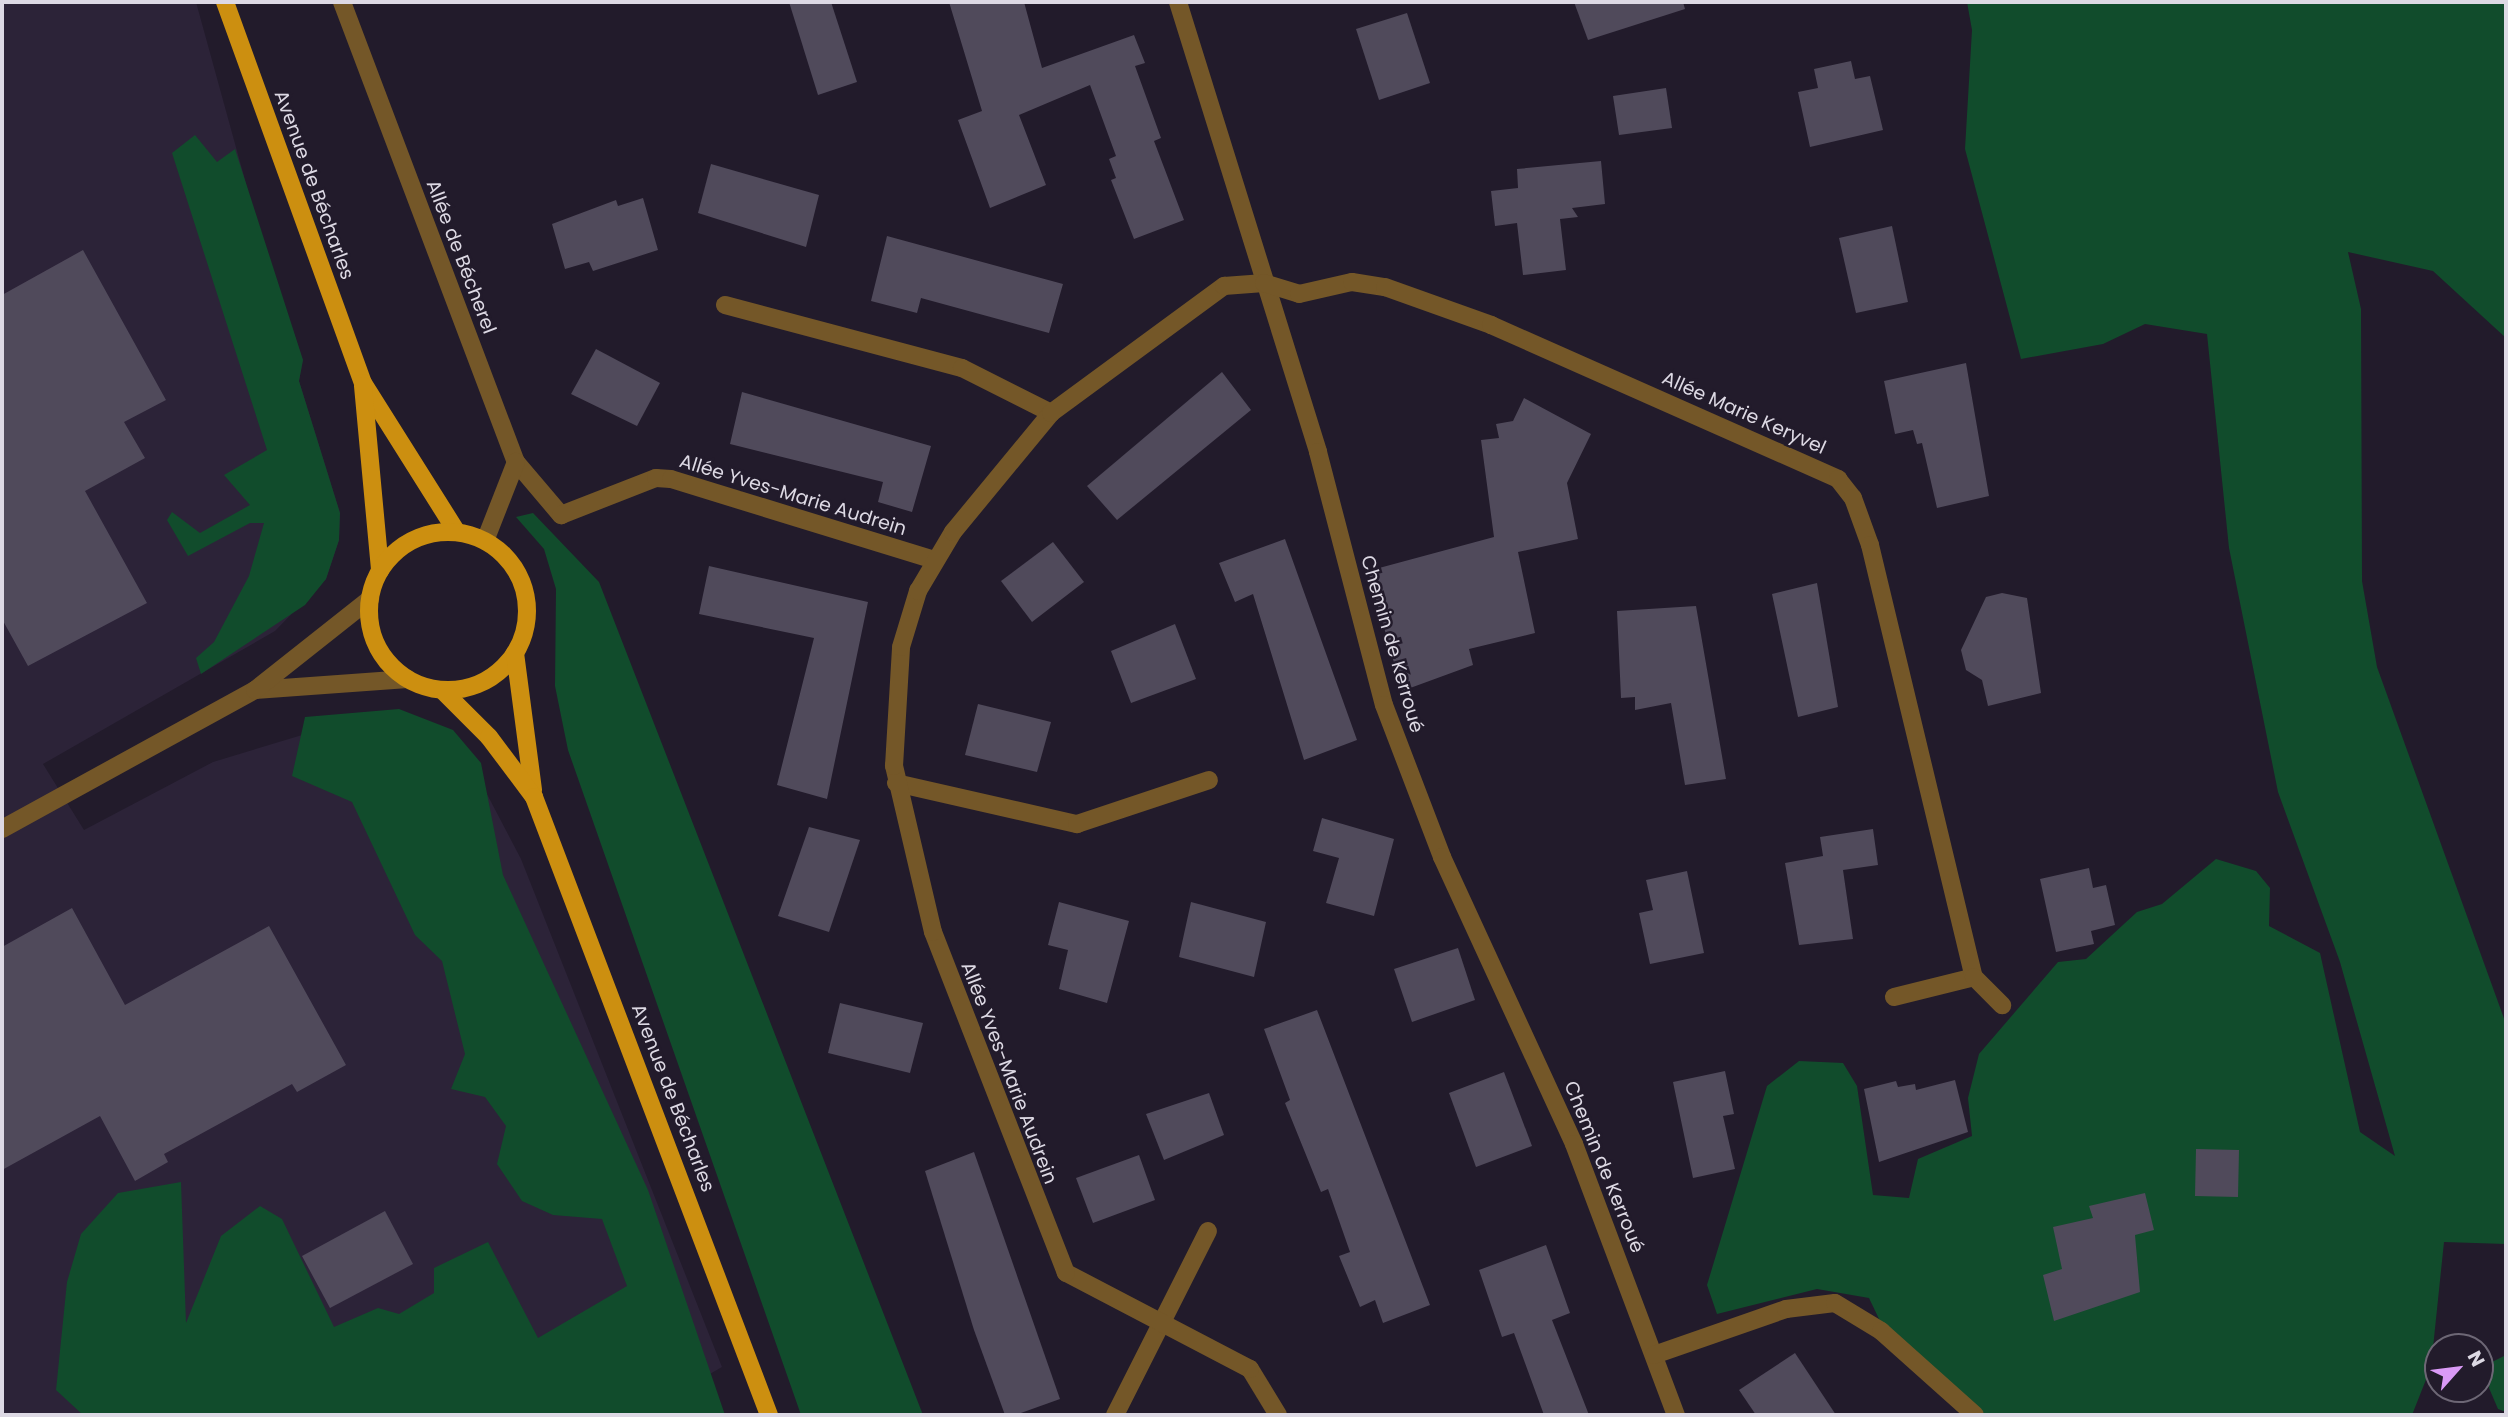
<!DOCTYPE html>
<meta charset="utf-8">
<style>
body{margin:0}
#map{position:relative;width:2508px;height:1417px;overflow:hidden;background:#221b2b;font-family:Poppins,sans-serif}
div>[style]{position:absolute}
[style*='--x']{left:calc(var(--x)*1px);top:calc(var(--y)*1px);width:calc(var(--w)*1px);rotate:calc(var(--a)*1deg)}
.built>*{inset:0;background:#2c2338}
.green>*{inset:0;background:#114c2c}
.building>*{inset:0;background:#504a5b}
.minor>*{height:18px;margin:-9px;padding:0 9px;transform-origin:9px;border-radius:9px;background:#745728}
.major>*{height:18px;margin:-9px;padding:0 9px;transform-origin:9px;border-radius:9px;background:#cc8f10}
.major>.ring{margin:-9px;padding:0;box-sizing:content-box;background:none;border:18px solid #cc8f10;border-radius:50%}
span{translate:-50% -50%;white-space:nowrap;text-align:center;line-height:1.15;-webkit-text-stroke:5px #221b2b;paint-order:stroke}
.street-label{font-size:19px;color:#ddd9e4}
.frame{position:absolute;inset:0;border:4px solid #ddd9e4;pointer-events:none}
.north{position:absolute;left:2424px;top:1333px;width:70px;height:70px;box-sizing:border-box;background:#221b2b;border:2px solid #6d6775;border-radius:50%;rotate:62deg;font-size:19px;font-weight:700;line-height:28px;text-align:center;color:#ddd9e4}
.north::after{content:'';display:block;margin:auto;width:24px;height:32px;background:#da9af6;clip-path:polygon(50% 0,100% 100%,50% 72%,0 100%)}
</style>
<div id="map">
<div class="built">
<div style="clip-path:polygon(2px 2px,196px 2px,256px 220px,303px 360px,299px 381px,340px 513px,339px 540px,326px 579px,275px 631px,43px 764px,84px 830px,213px 762px,332px 726px,457px 757px,488px 796px,521px 859px,722px 1367px,639px 1415px,2px 1415px)"></div>
</div>
<div class="green">
<div style="clip-path:polygon(1967px 2px,2506px 2px,2506px 338px,2433px 271px,2348px 252px,2361px 309px,2362px 581px,2377px 667px,2506px 1024px,2506px 1244px,2444px 1242px,2431px 1367px,2412px 1415px,1986px 1415px,1880px 1321px,1869px 1298px,1817px 1289px,1717px 1314px,1707px 1285px,1767px 1086px,1799px 1061px,1843px 1063px,1857px 1086px,1873px 1195px,1909px 1198px,1918px 1159px,1972px 1136px,1968px 1098px,1979px 1054px,2058px 962px,2086px 959px,2137px 912px,2162px 904px,2216px 859px,2256px 871px,2270px 888px,2269px 926px,2320px 953px,2360px 1132px,2395px 1156px,2340px 962px,2278px 792px,2229px 548px,2207px 334px,2145px 324px,2103px 344px,2021px 359px,1965px 149px,1972px 30px)"></div>
<div style="clip-path:polygon(195px 135px,217px 162px,235px 149px,303px 360px,299px 381px,340px 513px,339px 540px,326px 579px,305px 605px,201px 674px,196px 658px,214px 642px,249px 576px,264px 523px,250px 523px,188px 556px,167px 520px,172px 512px,200px 533px,250px 505px,224px 475px,267px 450px,172px 153px)"></div>
<div style="clip-path:polygon(533px 513px,599px 582px,923px 1415px,801px 1415px,568px 750px,555px 686px,556px 589px,544px 549px,516px 517px)"></div>
<div style="clip-path:polygon(399px 709px,453px 730px,481px 763px,503px 875px,648px 1190px,725px 1415px,83px 1415px,56px 1390px,67px 1282px,81px 1234px,118px 1193px,181px 1182px,186px 1323px,221px 1236px,260px 1206px,282px 1219px,334px 1327px,378px 1308px,399px 1314px,434px 1293px,434px 1268px,488px 1242px,538px 1338px,627px 1286px,602px 1219px,553px 1215px,522px 1201px,497px 1164px,506px 1126px,485px 1097px,451px 1089px,465px 1054px,442px 961px,415px 935px,352px 802px,292px 776px,305px 717px)"></div>
<div style="clip-path:polygon(2506px 1355px,2506px 1412px,2498px 1409px,2489px 1388px,2492px 1362px)"></div>
</div>
<div class="building">
<div style="clip-path:polygon(789px 2px,831px 2px,857px 82px,818px 95px)"></div>
<div style="clip-path:polygon(949px 2px,1024px 2px,1042px 68px,1134px 35px,1145px 63px,1135px 66px,1161px 138px,1154px 141px,1184px 220px,1134px 239px,1111px 180px,1116px 178px,1109px 159px,1116px 156px,1090px 85px,1019px 115px,1046px 185px,990px 208px,958px 120px,982px 111px)"></div>
<div style="clip-path:polygon(1574px 2px,1683px 2px,1685px 9px,1588px 40px)"></div>
<div style="clip-path:polygon(1407px 13px,1430px 83px,1379px 100px,1356px 29px)"></div>
<div style="clip-path:polygon(1851px 61px,1855px 79px,1870px 76px,1883px 130px,1810px 147px,1798px 92px,1818px 88px,1814px 69px)"></div>
<div style="clip-path:polygon(1666px 88px,1672px 128px,1619px 135px,1613px 96px)"></div>
<div style="clip-path:polygon(1601px 161px,1605px 204px,1572px 208px,1578px 217px,1560px 219px,1566px 270px,1523px 275px,1517px 223px,1495px 226px,1491px 191px,1518px 188px,1517px 169px)"></div>
<div style="clip-path:polygon(711px 164px,819px 195px,806px 247px,698px 213px)"></div>
<div style="clip-path:polygon(643px 198px,658px 250px,593px 271px,589px 262px,565px 269px,552px 224px,616px 200px,618px 206px)"></div>
<div style="clip-path:polygon(1892px 226px,1908px 302px,1856px 313px,1839px 238px)"></div>
<div style="clip-path:polygon(887px 236px,1063px 284px,1049px 333px,921px 298px,917px 313px,871px 301px)"></div>
<div style="clip-path:polygon(83px 250px,166px 400px,124px 422px,145px 458px,85px 491px,147px 603px,28px 666px,2px 619px,2px 295px)"></div>
<div style="clip-path:polygon(596px 349px,660px 383px,637px 426px,571px 394px)"></div>
<div style="clip-path:polygon(1966px 363px,1989px 496px,1937px 508px,1922px 443px,1917px 444px,1913px 430px,1895px 434px,1884px 381px)"></div>
<div style="clip-path:polygon(1222px 372px,1251px 410px,1117px 520px,1087px 486px)"></div>
<div style="clip-path:polygon(742px 392px,931px 446px,912px 512px,878px 502px,883px 482px,730px 444px)"></div>
<div style="clip-path:polygon(1524px 398px,1591px 434px,1567px 483px,1578px 539px,1518px 552px,1535px 633px,1469px 649px,1473px 665px,1402px 691px,1368px 571px,1494px 537px,1481px 440px,1499px 438px,1496px 424px,1513px 421px)"></div>
<div style="clip-path:polygon(1285px 539px,1357px 740px,1304px 760px,1253px 594px,1235px 602px,1219px 563px)"></div>
<div style="clip-path:polygon(1053px 542px,1084px 582px,1032px 622px,1001px 581px)"></div>
<div style="clip-path:polygon(709px 566px,868px 602px,827px 799px,777px 785px,814px 638px,699px 614px)"></div>
<div style="clip-path:polygon(1817px 583px,1838px 707px,1798px 717px,1772px 594px)"></div>
<div style="clip-path:polygon(2002px 593px,2027px 598px,2041px 693px,1988px 706px,1982px 680px,1966px 670px,1961px 650px,1986px 597px)"></div>
<div style="clip-path:polygon(1696px 606px,1726px 779px,1685px 785px,1671px 703px,1635px 710px,1635px 697px,1621px 698px,1617px 611px)"></div>
<div style="clip-path:polygon(1175px 624px,1196px 679px,1131px 703px,1111px 651px)"></div>
<div style="clip-path:polygon(978px 704px,1051px 722px,1037px 772px,965px 755px)"></div>
<div style="clip-path:polygon(1322px 818px,1394px 839px,1374px 916px,1326px 903px,1339px 858px,1313px 851px)"></div>
<div style="clip-path:polygon(809px 827px,860px 840px,829px 932px,778px 916px)"></div>
<div style="clip-path:polygon(1873px 829px,1878px 865px,1843px 870px,1853px 939px,1799px 945px,1785px 863px,1823px 856px,1820px 837px)"></div>
<div style="clip-path:polygon(2089px 868px,2093px 888px,2106px 885px,2115px 925px,2091px 931px,2094px 944px,2056px 952px,2040px 879px)"></div>
<div style="clip-path:polygon(1687px 871px,1704px 953px,1650px 964px,1639px 913px,1653px 910px,1646px 880px)"></div>
<div style="clip-path:polygon(1059px 902px,1129px 921px,1107px 1003px,1059px 989px,1068px 950px,1048px 945px)"></div>
<div style="clip-path:polygon(1191px 902px,1266px 922px,1254px 977px,1179px 957px)"></div>
<div style="clip-path:polygon(72px 908px,125px 1005px,269px 926px,346px 1065px,297px 1092px,292px 1084px,164px 1154px,168px 1162px,135px 1181px,100px 1116px,2px 1170px,2px 947px)"></div>
<div style="clip-path:polygon(1458px 948px,1475px 1000px,1412px 1022px,1394px 969px)"></div>
<div style="clip-path:polygon(840px 1003px,923px 1023px,910px 1073px,828px 1053px)"></div>
<div style="clip-path:polygon(1317px 1010px,1430px 1305px,1383px 1323px,1375px 1300px,1360px 1307px,1339px 1256px,1350px 1252px,1328px 1189px,1321px 1192px,1285px 1103px,1290px 1100px,1264px 1029px)"></div>
<div style="clip-path:polygon(1725px 1071px,1734px 1114px,1723px 1116px,1735px 1169px,1693px 1178px,1673px 1082px)"></div>
<div style="clip-path:polygon(1504px 1072px,1532px 1146px,1476px 1167px,1449px 1093px)"></div>
<div style="clip-path:polygon(1955px 1080px,1968px 1132px,1879px 1162px,1864px 1089px,1896px 1081px,1898px 1087px,1915px 1084px,1916px 1090px)"></div>
<div style="clip-path:polygon(1209px 1093px,1224px 1135px,1164px 1160px,1146px 1114px)"></div>
<div style="clip-path:polygon(2196px 1149px,2239px 1150px,2238px 1197px,2195px 1196px)"></div>
<div style="clip-path:polygon(974px 1152px,1060px 1399px,1015px 1415px,1005px 1415px,974px 1330px,925px 1171px)"></div>
<div style="clip-path:polygon(1139px 1155px,1155px 1200px,1093px 1223px,1076px 1178px)"></div>
<div style="clip-path:polygon(2145px 1193px,2154px 1230px,2135px 1235px,2140px 1292px,2054px 1321px,2043px 1275px,2062px 1269px,2053px 1227px,2093px 1218px,2089px 1206px)"></div>
<div style="clip-path:polygon(385px 1211px,413px 1264px,330px 1308px,302px 1256px)"></div>
<div style="clip-path:polygon(1546px 1245px,1570px 1313px,1552px 1320px,1589px 1415px,1544px 1415px,1514px 1333px,1502px 1337px,1479px 1270px)"></div>
<div style="clip-path:polygon(1795px 1353px,1836px 1415px,1756px 1415px,1739px 1390px)"></div>
</div>
<div class="minor">
<div style="--x:342;--y:2;--w:492;--a:69.3"></div>
<div style="--x:516;--y:462;--w:70;--a:49.7"></div>
<div style="--x:561;--y:515;--w:102;--a:-21.3"></div>
<div style="--x:656;--y:478;--w:15;--a:4"></div>
<div style="--x:671;--y:479;--w:276;--a:17.1"></div>
<div style="--x:1178;--y:2;--w:471;--a:72.7"></div>
<div style="--x:1318;--y:452;--w:261;--a:75.4"></div>
<div style="--x:1384;--y:705;--w:163;--a:69.1"></div>
<div style="--x:1442;--y:857;--w:316;--a:65.3"></div>
<div style="--x:1574;--y:1144;--w:290;--a:69.4"></div>
<div style="--x:725;--y:305;--w:245;--a:14.9"></div>
<div style="--x:962;--y:368;--w:100;--a:26.8"></div>
<div style="--x:485;--y:541;--w:85;--a:-68.6"></div>
<div style="--x:255;--y:690;--w:153;--a:-4.1"></div>
<div style="--x:896;--y:783;--w:186;--a:12.8"></div>
<div style="--x:1077;--y:824;--w:139;--a:-18.4"></div>
<div style="--x:2;--y:829;--w:289;--a:-28.8"></div>
<div style="--x:255;--y:690;--w:147;--a:-38.4"></div>
<div style="--x:1894;--y:997;--w:82;--a:-14"></div>
<div style="--x:1654;--y:1355;--w:140;--a:-19.2"></div>
<div style="--x:1786;--y:1309;--w:49;--a:-7"></div>
<div style="--x:1835;--y:1303;--w:54;--a:31.3"></div>
<div style="--x:1881;--y:1331;--w:126;--a:41.8"></div>
<div style="--x:1115;--y:1415;--w:206;--a:-63.2"></div>
<div style="--x:1278;--y:1415;--w:54;--a:-121.3"></div>
<div style="--x:1250;--y:1369;--w:208;--a:-152.4"></div>
<div style="--x:1066;--y:1273;--w:366;--a:-111.3"></div>
<div style="--x:933;--y:932;--w:171;--a:-103.2"></div>
<div style="--x:894;--y:766;--w:119;--a:-86.6"></div>
<div style="--x:901;--y:647;--w:59;--a:-73.1"></div>
<div style="--x:918;--y:591;--w:69;--a:-59.3"></div>
<div style="--x:953;--y:532;--w:154;--a:-50.5"></div>
<div style="--x:1051;--y:413;--w:215;--a:-36.3"></div>
<div style="--x:1224;--y:286;--w:40;--a:-4.3"></div>
<div style="--x:1264;--y:283;--w:37;--a:17"></div>
<div style="--x:1299;--y:294;--w:54;--a:-12.8"></div>
<div style="--x:1352;--y:282;--w:33;--a:9"></div>
<div style="--x:1385;--y:287;--w:113;--a:19.7"></div>
<div style="--x:1491;--y:325;--w:380;--a:23.9"></div>
<div style="--x:1838;--y:479;--w:24;--a:52"></div>
<div style="--x:1853;--y:498;--w:50;--a:70.1"></div>
<div style="--x:1870;--y:545;--w:444;--a:76.5"></div>
<div style="--x:1974;--y:977;--w:40;--a:45"></div>
</div>
<div class="major">
<div style="--x:225;--y:2;--w:405;--a:70.1"></div>
<div style="--x:363;--y:383;--w:176;--a:57.8"></div>
<div style="--x:363;--y:386;--w:185;--a:84.7"></div>
<div class="ring" style="left:369px;top:532px;width:140px;height:140px"></div>
<div style="--x:515;--y:653;--w:138;--a:82.5"></div>
<div style="--x:442;--y:690;--w:66;--a:45"></div>
<div style="--x:489;--y:737;--w:75;--a:53.1"></div>
<div style="--x:534;--y:797;--w:661;--a:69.18"></div>
</div>
<div class="street-label">
<span style="left:314px;top:185px;rotate:70deg">Avenue de Bécharles</span>
<span style="left:461px;top:257px;rotate:69deg">Allée de Bécherel</span>
<span style="left:1744px;top:413px;rotate:24deg">Allée Marie Keryvel</span>
<span style="left:793px;top:495px;rotate:17deg">Allée Yves-Marie Audrein</span>
<span style="left:1392px;top:644px;rotate:74deg">Chemin de Kerroué</span>
<span style="left:1009px;top:1073px;rotate:69deg">Allée Yves-Marie Audrein</span>
<span style="left:673px;top:1098px;rotate:69deg">Avenue de Bécharles</span>
<span style="left:1604px;top:1167px;rotate:68deg">Chemin de Kerroué</span>
</div>
<div class="frame"></div>
<div class="north">N</div>
</div>
